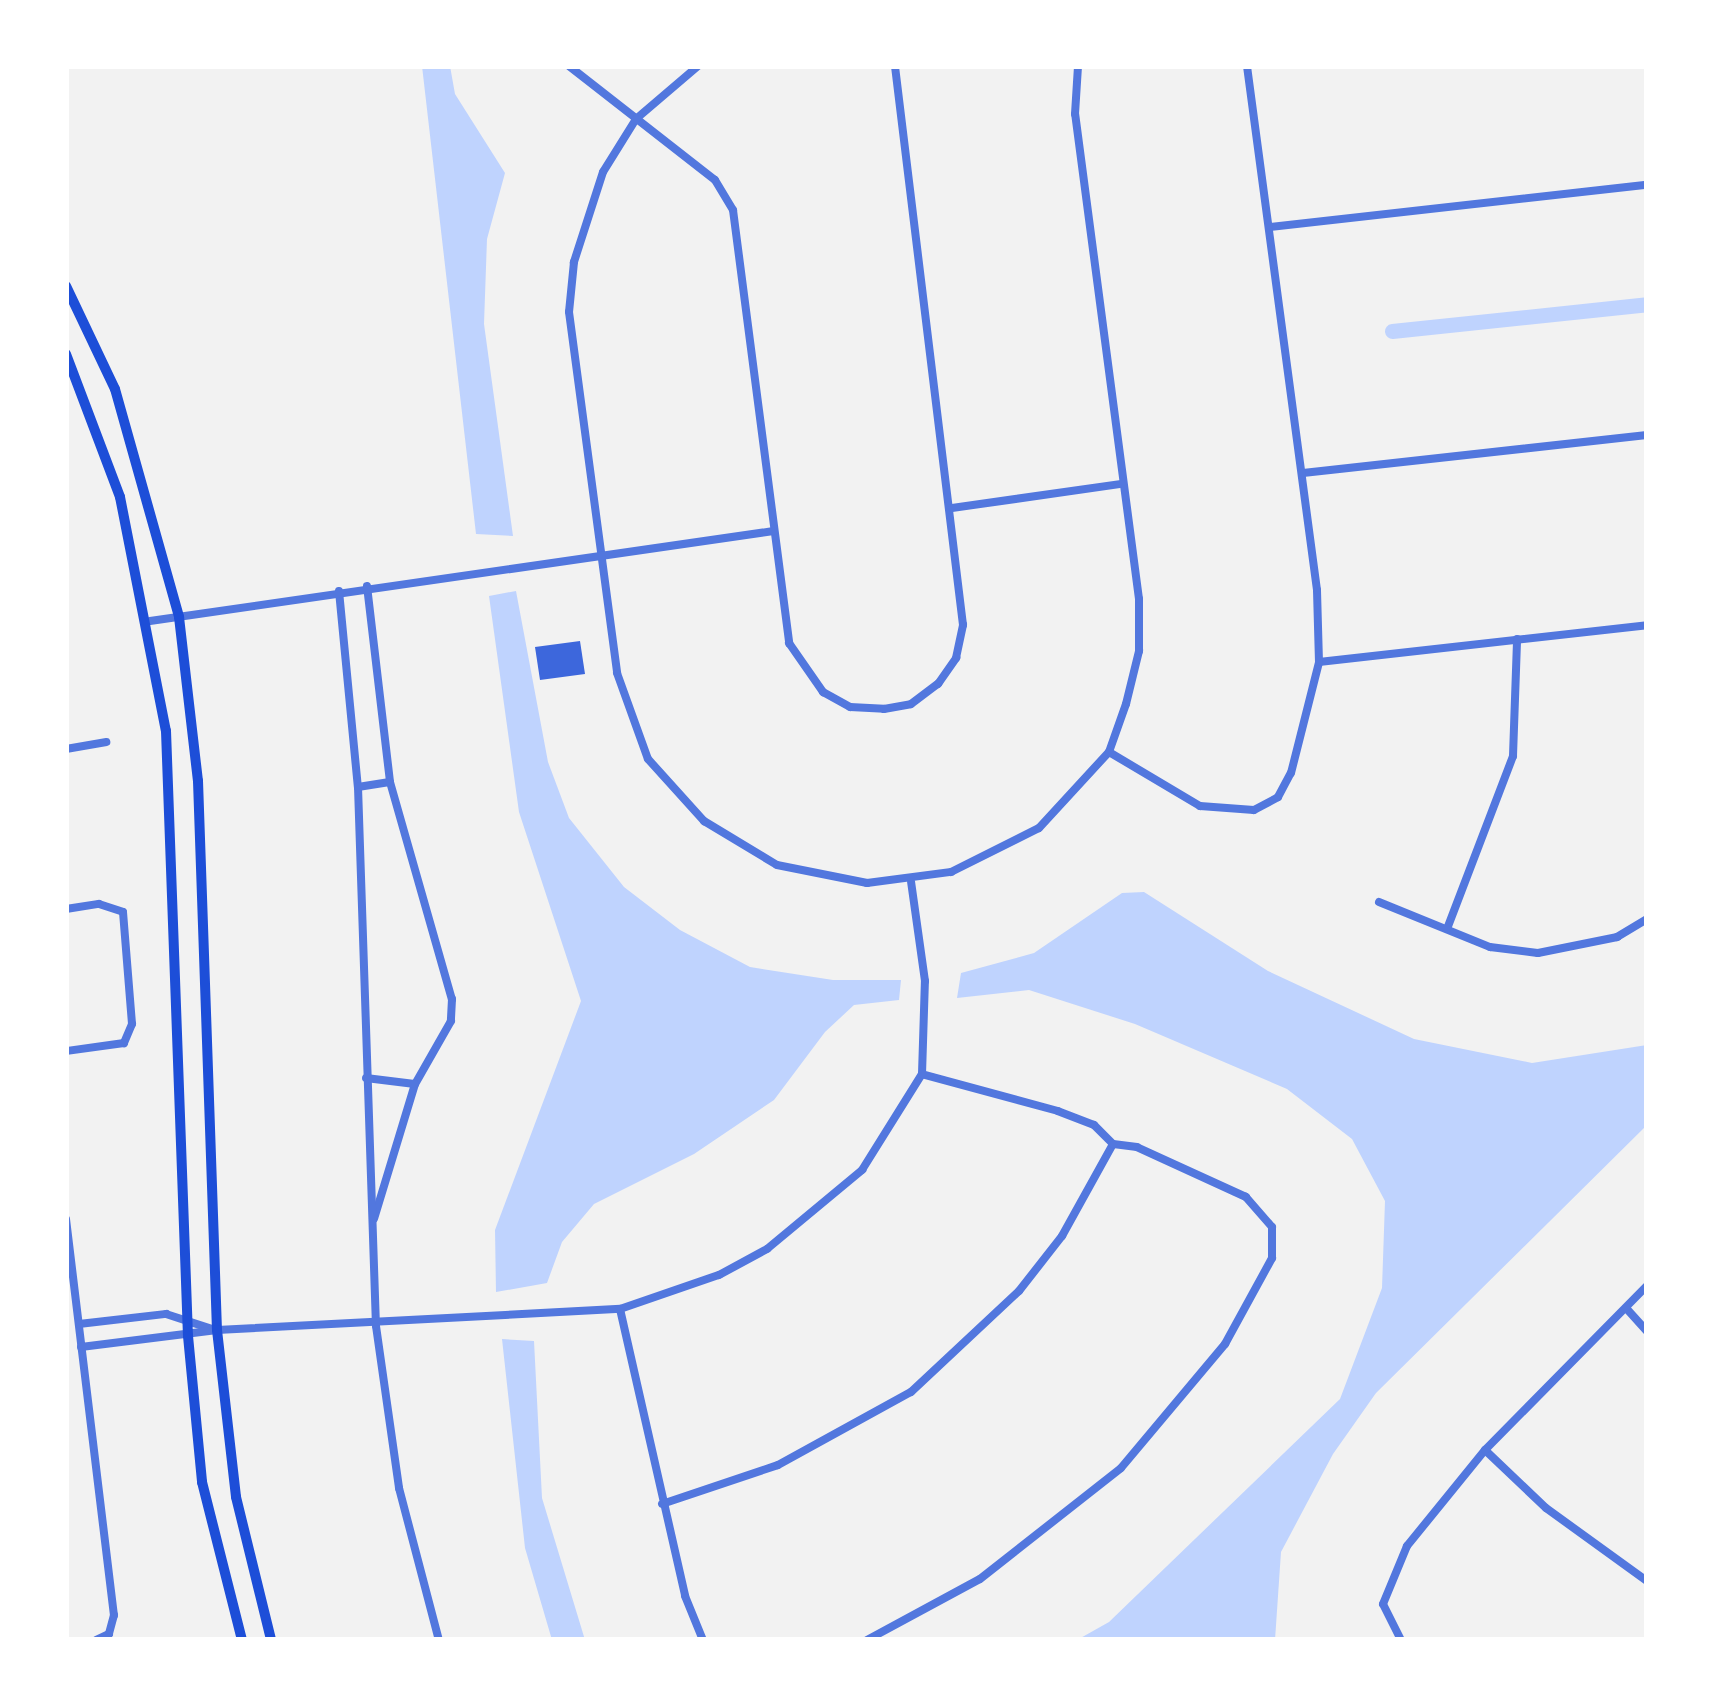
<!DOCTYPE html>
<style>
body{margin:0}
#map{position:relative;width:1713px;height:1706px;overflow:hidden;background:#f2f2f2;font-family:"Public Sans",sans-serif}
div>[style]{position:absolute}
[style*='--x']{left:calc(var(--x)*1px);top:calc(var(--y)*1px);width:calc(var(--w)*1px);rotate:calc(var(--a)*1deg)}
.water>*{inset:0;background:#bfd3fe}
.canal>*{height:15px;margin:-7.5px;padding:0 7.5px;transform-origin:7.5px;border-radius:7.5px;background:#bfd3fe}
.building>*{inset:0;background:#3d67dc}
.minor>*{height:8px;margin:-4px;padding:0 4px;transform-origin:4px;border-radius:4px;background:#5277de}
.secondary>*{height:10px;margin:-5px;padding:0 5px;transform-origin:5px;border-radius:5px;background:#1d4ed8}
span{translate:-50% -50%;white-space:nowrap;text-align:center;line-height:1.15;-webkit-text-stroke:12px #fff;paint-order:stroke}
.frame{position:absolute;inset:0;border:69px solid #fff;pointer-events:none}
</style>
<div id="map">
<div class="water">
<div style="clip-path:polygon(422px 66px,450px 66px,455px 94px,505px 173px,487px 239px,484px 324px,513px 536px,476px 534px)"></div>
<div style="clip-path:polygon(516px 591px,548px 762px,569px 818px,624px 887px,680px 930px,750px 967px,833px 980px,901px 980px,899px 1000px,854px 1005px,825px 1032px,774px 1100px,694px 1154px,594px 1204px,562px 1242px,547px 1283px,496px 1292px,495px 1230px,581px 1001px,519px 812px,489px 596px)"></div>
<div style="clip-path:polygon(1144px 892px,1268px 971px,1414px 1039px,1532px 1063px,1647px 1045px,1647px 1125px,1376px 1393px,1333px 1454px,1281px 1552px,1275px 1640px,1077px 1640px,1109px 1622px,1340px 1399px,1382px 1288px,1385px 1201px,1352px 1139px,1287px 1089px,1135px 1024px,1029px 990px,957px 998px,961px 973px,1034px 953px,1122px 893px)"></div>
<div style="clip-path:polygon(502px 1339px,534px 1341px,542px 1498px,585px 1640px,552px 1640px,525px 1548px)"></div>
</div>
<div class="canal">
<div style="--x:1392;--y:331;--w:256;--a:-6"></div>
</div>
<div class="building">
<div style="clip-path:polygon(580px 641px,585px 674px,540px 680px,535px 647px)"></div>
</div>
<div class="minor">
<div style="--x:569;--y:66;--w:185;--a:38"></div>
<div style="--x:715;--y:180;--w:35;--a:59"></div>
<div style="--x:733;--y:210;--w:437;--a:82.6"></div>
<div style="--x:789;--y:643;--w:60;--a:55.2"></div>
<div style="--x:823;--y:692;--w:31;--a:29"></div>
<div style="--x:850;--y:707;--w:34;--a:3"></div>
<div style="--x:884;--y:709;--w:27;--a:-10"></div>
<div style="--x:911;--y:704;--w:34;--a:-37"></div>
<div style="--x:938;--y:684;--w:32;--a:-55"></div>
<div style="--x:956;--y:658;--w:34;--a:-78"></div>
<div style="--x:963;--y:625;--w:563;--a:-96.94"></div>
<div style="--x:698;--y:66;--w:82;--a:139.5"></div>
<div style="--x:636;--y:119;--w:62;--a:121.9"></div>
<div style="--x:603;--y:172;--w:95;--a:107.9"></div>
<div style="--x:574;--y:262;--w:50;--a:95.7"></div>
<div style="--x:569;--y:312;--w:364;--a:82.4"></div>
<div style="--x:617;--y:673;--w:91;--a:70.2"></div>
<div style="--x:648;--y:759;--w:84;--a:47.9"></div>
<div style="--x:704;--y:821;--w:85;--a:31.1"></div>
<div style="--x:777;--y:865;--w:92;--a:11.3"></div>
<div style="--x:867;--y:883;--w:85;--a:-7.5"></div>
<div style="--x:951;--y:872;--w:98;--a:-26.6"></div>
<div style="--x:1039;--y:828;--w:103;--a:-47.4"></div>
<div style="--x:1109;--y:752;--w:51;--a:-70.5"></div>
<div style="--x:1126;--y:704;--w:55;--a:-76.2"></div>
<div style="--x:1139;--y:651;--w:52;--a:-90"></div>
<div style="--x:1139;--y:599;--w:489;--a:-97.5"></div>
<div style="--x:1075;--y:114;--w:48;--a:-86.4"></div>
<div style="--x:1270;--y:227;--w:379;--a:-6.4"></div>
<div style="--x:1303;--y:473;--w:346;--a:-6.3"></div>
<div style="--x:952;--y:508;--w:171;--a:-8.1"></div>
<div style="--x:367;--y:586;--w:197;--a:83.3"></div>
<div style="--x:390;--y:782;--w:226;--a:74.1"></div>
<div style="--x:452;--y:999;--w:22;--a:93"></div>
<div style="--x:451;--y:1021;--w:73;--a:119.7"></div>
<div style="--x:415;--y:1084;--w:141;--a:106.9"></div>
<div style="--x:339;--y:591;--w:197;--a:84.5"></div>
<div style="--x:358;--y:787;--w:539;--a:88.09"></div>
<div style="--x:376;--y:1326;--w:164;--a:81.9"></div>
<div style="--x:399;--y:1488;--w:157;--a:75.3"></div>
<div style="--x:150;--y:621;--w:630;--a:-8.21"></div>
<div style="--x:1319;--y:662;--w:330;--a:-6.4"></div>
<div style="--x:66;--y:749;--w:41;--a:-9.9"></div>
<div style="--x:1109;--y:752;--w:106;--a:30.7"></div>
<div style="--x:1200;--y:806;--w:54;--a:4.2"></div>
<div style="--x:1254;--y:810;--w:27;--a:-28"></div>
<div style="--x:1278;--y:797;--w:27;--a:-62"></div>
<div style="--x:1291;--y:773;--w:114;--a:-75.8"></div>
<div style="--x:1319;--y:662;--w:72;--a:-91.6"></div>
<div style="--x:1317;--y:590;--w:529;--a:-97.61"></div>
<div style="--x:358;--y:787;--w:32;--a:-9"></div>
<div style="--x:1379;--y:902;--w:120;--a:22.1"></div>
<div style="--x:1490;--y:947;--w:48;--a:7.1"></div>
<div style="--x:1538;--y:953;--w:81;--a:-11.4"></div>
<div style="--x:1617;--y:937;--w:35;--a:-31"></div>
<div style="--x:66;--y:909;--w:33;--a:-9"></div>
<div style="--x:99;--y:904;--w:25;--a:18"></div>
<div style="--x:123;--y:912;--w:112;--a:85.4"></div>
<div style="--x:132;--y:1024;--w:21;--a:113"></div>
<div style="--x:124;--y:1043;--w:59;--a:172.1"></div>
<div style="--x:1447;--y:929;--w:185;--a:-69.1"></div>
<div style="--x:1513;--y:756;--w:117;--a:-88"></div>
<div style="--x:366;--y:1078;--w:49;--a:7"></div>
<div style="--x:66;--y:1219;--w:399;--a:83.1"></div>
<div style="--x:114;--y:1615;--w:20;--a:105"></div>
<div style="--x:109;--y:1634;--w:14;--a:155"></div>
<div style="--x:1626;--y:1308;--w:31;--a:48"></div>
<div style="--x:620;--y:1309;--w:294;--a:77.2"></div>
<div style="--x:685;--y:1596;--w:48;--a:67.8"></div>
<div style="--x:79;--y:1324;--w:88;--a:-6.6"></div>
<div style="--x:166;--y:1314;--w:52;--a:18.1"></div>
<div style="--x:81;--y:1347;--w:137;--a:-7.1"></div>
<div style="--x:217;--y:1330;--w:404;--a:-3"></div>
<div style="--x:620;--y:1309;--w:105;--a:-19"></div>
<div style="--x:719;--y:1275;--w:55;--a:-28.4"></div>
<div style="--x:767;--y:1249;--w:124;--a:-39.7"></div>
<div style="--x:862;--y:1170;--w:113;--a:-58"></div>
<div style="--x:922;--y:1074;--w:93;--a:-88.2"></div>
<div style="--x:925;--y:981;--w:100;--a:-98"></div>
<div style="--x:1485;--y:1450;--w:84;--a:43.6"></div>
<div style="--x:1546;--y:1508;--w:125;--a:35.9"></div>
<div style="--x:662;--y:1504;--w:122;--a:-18.6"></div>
<div style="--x:778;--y:1465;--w:152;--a:-28.8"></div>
<div style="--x:911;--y:1392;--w:148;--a:-43.1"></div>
<div style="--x:1019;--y:1291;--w:70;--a:-52"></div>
<div style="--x:1062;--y:1236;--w:105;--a:-61"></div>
<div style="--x:867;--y:1640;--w:128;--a:-28.4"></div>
<div style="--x:980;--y:1579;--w:179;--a:-38.2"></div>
<div style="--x:1121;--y:1468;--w:162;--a:-50"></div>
<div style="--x:1225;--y:1344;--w:98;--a:-61.3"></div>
<div style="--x:1272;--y:1258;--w:31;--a:-90"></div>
<div style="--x:1272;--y:1227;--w:40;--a:-131"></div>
<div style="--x:1246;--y:1197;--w:120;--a:-155.4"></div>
<div style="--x:1137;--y:1147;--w:24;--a:-173"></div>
<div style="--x:1113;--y:1144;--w:27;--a:-135"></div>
<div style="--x:1094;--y:1125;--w:39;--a:-159"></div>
<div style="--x:1058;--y:1111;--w:141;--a:-164.8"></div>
<div style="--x:1401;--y:1640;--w:40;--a:-116.6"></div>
<div style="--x:1383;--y:1604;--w:63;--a:-67.5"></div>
<div style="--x:1407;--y:1546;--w:124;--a:-50.9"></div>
<div style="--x:1485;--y:1450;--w:231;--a:-45.4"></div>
</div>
<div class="secondary">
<div style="--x:66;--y:286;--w:114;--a:64.6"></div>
<div style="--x:115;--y:389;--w:237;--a:74.3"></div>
<div style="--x:179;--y:617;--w:165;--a:83.4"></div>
<div style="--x:198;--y:781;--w:549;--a:88.02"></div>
<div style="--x:217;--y:1330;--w:168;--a:83.5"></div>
<div style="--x:236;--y:1497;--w:147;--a:76.2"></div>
<div style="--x:66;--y:354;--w:153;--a:69.3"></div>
<div style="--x:120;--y:497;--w:238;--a:78.9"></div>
<div style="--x:166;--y:731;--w:605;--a:87.92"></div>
<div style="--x:188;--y:1336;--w:147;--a:84.5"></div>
<div style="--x:202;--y:1482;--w:163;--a:75.8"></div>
</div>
<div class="frame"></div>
</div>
